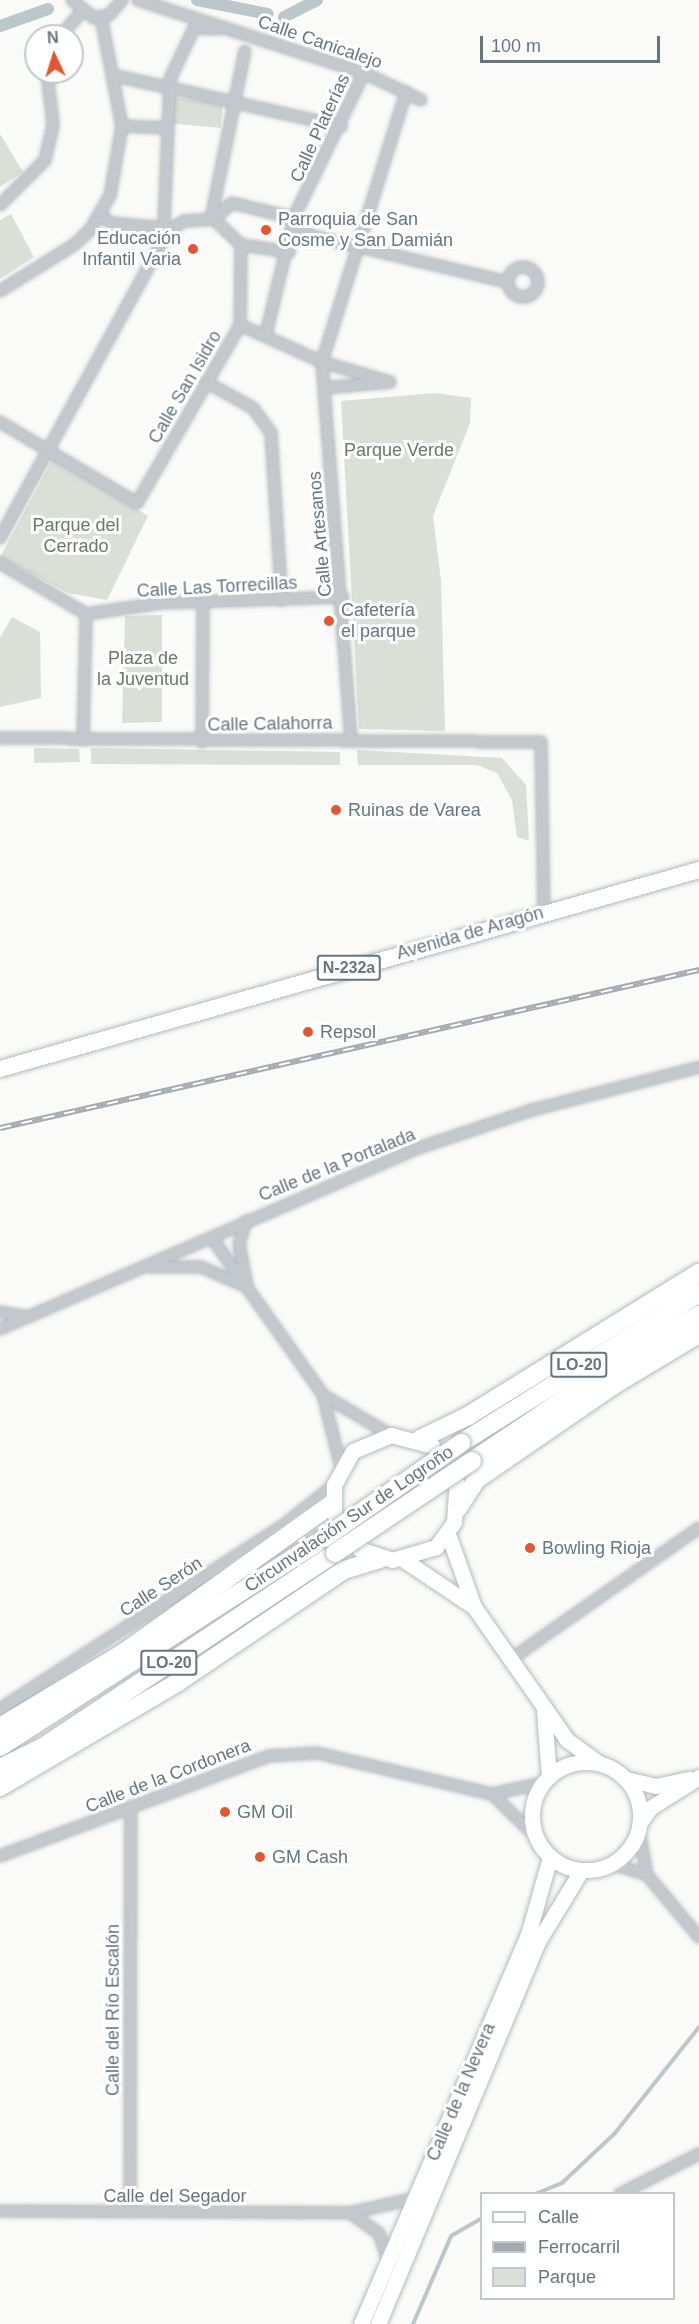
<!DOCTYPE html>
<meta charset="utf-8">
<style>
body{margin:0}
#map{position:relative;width:699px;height:2324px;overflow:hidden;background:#fafaf8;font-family:Helvetica,sans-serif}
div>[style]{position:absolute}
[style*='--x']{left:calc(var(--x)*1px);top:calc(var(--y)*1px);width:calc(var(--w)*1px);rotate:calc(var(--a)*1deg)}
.green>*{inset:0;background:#dadfd7}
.stream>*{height:4px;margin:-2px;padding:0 2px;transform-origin:2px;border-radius:2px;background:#bbc7cb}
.canal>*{height:12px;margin:-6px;padding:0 6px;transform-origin:6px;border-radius:6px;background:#bbc7cb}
.roads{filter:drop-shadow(0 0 2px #b3babf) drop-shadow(0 0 2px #b3babf)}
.street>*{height:10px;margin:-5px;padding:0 5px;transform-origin:5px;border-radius:5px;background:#c3c8cc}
.street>.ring{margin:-5px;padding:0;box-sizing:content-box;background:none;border:10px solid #c3c8cc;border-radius:50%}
.secondary>*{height:15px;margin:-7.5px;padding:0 7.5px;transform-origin:7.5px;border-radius:7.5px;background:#fff}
.secondary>.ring{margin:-7.5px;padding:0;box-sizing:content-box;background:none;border:15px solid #fff;border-radius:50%}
.primary>*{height:16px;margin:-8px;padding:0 8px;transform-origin:8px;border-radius:8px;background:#fff}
.highway>*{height:18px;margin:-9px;padding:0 9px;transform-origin:9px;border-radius:9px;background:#fff}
.rail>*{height:6px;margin-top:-3px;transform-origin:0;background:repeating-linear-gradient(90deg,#fff 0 11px,#a2aab0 0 22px);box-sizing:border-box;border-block:2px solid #a2aab0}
.bridges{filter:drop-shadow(0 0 2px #b4b9bd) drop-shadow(0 0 2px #b4b9bd)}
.highway-bridge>*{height:18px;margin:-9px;padding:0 9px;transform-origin:9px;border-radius:9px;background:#fff}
.dots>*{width:16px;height:16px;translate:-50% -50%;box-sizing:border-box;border:3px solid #fff;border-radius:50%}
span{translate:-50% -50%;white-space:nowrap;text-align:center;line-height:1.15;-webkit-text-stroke:6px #fff;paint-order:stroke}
.shield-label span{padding:2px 4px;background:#fff;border:2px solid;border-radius:4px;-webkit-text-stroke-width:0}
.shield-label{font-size:16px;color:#657683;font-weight:700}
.street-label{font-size:18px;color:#657683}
.poi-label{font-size:18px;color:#657683}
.left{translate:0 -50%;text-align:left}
.right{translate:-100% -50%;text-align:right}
.park-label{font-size:18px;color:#687a64}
.legend{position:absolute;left:480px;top:2192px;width:195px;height:108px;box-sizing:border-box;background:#fff;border:2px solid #c1c8cd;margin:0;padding:8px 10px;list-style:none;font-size:18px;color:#657683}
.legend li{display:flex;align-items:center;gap:12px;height:30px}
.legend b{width:30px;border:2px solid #c1c8cd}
.north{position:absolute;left:24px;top:24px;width:60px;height:60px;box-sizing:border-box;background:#fff;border:2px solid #c1c8cd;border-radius:50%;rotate:356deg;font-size:16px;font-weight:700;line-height:24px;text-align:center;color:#657683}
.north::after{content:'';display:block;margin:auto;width:21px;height:27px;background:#e4572e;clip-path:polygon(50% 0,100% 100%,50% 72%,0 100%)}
.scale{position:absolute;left:480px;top:36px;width:180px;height:27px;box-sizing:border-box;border:3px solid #657683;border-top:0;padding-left:8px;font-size:18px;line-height:21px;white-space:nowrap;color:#657683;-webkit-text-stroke:4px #fff;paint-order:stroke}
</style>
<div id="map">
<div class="green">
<div style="clip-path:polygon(169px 97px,223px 103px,221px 128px,166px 123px)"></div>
<div style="clip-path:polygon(0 134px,23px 172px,0 187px)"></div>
<div style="clip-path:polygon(11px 214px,34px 257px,0 279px,0 220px)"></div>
<div style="clip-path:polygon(435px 393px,471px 398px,470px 423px,433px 516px,441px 581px,445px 731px,359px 729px,341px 401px)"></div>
<div style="clip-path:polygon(54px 457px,148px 516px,107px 600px,68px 593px,0 557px)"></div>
<div style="clip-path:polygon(162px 615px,162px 722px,122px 723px,125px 616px)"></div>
<div style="clip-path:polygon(12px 617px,40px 632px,41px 698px,0 707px,0 638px)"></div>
<div style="clip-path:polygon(34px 748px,79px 749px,80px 762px,34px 763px)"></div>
<div style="clip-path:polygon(91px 748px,340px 752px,340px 765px,91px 764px)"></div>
<div style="clip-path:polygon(357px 750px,502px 758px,526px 785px,529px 841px,517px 837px,512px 800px,497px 773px,477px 765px,358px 765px)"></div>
</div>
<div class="stream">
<div style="--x:535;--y:2194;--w:29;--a:-22"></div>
<div style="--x:562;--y:2183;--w:73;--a:-43.3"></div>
<div style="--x:615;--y:2133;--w:135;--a:-51.6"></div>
<div style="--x:413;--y:2324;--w:96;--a:-66.6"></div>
<div style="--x:451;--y:2236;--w:36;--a:-30"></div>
</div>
<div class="canal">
<div style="--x:197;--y:0;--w:72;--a:11.2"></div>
<div style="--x:284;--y:17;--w:37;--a:-27"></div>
<div style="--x:0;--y:26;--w:51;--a:-19.5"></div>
</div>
<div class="roads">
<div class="street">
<div style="--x:72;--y:0;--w:28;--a:39"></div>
<div style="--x:94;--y:18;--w:15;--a:-11"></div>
<div style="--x:109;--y:15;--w:20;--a:-49"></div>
<div style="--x:138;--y:0;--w:237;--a:17.9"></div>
<div style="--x:364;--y:73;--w:63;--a:25.3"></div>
<div style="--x:61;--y:36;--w:31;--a:-50"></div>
<div style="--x:112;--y:75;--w:235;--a:12.6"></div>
<div style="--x:122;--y:126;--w:45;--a:2.5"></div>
<div style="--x:0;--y:205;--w:64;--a:-45"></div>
<div style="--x:45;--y:160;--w:37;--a:-77"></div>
<div style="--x:53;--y:124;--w:52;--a:-96.6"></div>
<div style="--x:101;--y:216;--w:12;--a:35"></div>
<div style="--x:111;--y:223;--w:55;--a:5.2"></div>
<div style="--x:211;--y:219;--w:171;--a:-78.6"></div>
<div style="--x:214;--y:219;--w:24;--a:-42"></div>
<div style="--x:232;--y:203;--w:60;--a:13.6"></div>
<div style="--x:290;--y:217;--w:9;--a:69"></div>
<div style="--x:164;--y:224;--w:145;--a:-87.6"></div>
<div style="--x:170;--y:79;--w:56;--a:-64.8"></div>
<div style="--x:194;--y:28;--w:25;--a:2"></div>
<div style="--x:293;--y:225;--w:23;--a:29"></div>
<div style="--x:313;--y:236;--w:199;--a:13.3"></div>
<div style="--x:241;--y:245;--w:49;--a:8.1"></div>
<div class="ring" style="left:508px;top:267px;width:20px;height:20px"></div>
<div style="--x:0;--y:291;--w:87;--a:-31.9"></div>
<div style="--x:74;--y:245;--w:22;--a:-43"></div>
<div style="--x:90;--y:230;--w:39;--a:-60"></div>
<div style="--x:110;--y:196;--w:71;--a:-80.3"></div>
<div style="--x:122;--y:126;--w:111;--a:-100.9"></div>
<div style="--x:240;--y:325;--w:90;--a:24.3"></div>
<div style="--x:322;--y:362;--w:71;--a:16.4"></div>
<div style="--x:390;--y:382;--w:66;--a:174.8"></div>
<div style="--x:240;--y:325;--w:80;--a:-89.3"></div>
<div style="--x:266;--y:334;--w:120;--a:-76.5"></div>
<div style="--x:294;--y:217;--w:160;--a:-64.1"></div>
<div style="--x:206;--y:382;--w:54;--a:29"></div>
<div style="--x:253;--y:408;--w:31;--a:54"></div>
<div style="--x:271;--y:433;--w:168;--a:86.3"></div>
<div style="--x:0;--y:422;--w:159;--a:30.6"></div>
<div style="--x:137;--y:503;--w:206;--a:-59.9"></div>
<div style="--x:0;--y:538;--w:350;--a:-61.3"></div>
<div style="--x:168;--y:231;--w:19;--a:-32"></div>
<div style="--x:184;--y:221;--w:30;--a:-4"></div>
<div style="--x:214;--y:219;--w:37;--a:44"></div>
<div style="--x:0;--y:563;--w:100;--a:30.7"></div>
<div style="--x:86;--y:614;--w:76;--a:-8.3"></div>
<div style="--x:161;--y:603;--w:182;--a:-1.9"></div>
<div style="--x:0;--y:738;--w:541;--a:0.42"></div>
<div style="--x:541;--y:742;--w:170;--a:89"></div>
<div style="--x:351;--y:739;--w:378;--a:-94.4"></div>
<div style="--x:322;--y:362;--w:283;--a:-72.7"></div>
<div style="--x:83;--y:740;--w:126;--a:-88.6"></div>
<div style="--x:202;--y:742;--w:141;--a:-89.6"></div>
<div style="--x:246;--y:1221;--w:24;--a:107"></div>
<div style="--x:239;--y:1244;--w:42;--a:79"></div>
<div style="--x:212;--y:1238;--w:192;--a:54.7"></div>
<div style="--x:323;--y:1395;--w:74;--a:76"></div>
<div style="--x:150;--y:1267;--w:51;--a:0"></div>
<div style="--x:201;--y:1267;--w:48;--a:23.4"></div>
<div style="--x:0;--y:1312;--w:28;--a:10"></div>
<div style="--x:0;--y:1329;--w:456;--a:-23.4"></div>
<div style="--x:419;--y:1148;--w:119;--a:-18.6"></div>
<div style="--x:532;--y:1110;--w:172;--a:-14.4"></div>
<div style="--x:323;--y:1395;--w:79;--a:30.5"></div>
<div style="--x:511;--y:1659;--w:229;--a:-34.9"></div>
<div style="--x:0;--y:1709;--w:340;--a:-33"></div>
<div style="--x:285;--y:1524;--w:63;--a:-38.5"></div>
<div style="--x:492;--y:1794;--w:62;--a:44.3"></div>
<div style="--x:639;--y:1830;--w:46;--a:79.9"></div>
<div style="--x:0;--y:1856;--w:287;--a:-20.4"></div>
<div style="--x:269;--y:1756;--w:48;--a:-3.6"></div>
<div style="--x:317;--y:1753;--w:180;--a:13.2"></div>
<div style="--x:492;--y:1794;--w:52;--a:-12.2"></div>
<div style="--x:612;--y:1864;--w:37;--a:17"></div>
<div style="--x:647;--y:1875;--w:81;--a:50"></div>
<div style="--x:620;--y:2194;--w:89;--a:-26.9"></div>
<div style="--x:0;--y:2211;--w:350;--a:0.3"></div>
<div style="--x:350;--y:2213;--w:68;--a:-12.8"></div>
<div style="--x:130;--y:2212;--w:404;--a:-89.9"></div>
<div style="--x:350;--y:2213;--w:35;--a:35"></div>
<div style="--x:379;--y:2233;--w:28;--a:72"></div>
</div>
<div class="secondary">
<div style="--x:334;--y:1514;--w:29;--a:-90"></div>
<div style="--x:334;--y:1485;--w:39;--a:-61"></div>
<div style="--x:353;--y:1451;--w:41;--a:-22.8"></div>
<div style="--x:391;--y:1435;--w:43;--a:14.7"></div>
<div style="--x:448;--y:1534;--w:77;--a:70.4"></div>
<div style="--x:474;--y:1607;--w:162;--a:55"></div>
<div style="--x:567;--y:1740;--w:39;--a:36"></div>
<div style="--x:359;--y:1549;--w:35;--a:18"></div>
<div style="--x:392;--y:1560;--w:46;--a:-16.5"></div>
<div style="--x:436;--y:1547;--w:31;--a:-54"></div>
<div style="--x:454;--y:1522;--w:39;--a:-86"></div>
<div style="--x:404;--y:1560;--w:84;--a:33.9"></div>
<div style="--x:544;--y:1712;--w:65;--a:85.6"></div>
<div class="ring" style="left:532px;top:1762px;width:93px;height:93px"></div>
<div style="--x:626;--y:1779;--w:31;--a:13"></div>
<div style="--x:656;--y:1786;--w:34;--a:-12"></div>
<div style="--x:641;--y:1821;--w:16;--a:-55"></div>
<div style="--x:650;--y:1808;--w:58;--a:-32.3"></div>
<div style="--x:361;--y:2324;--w:423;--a:-66.8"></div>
<div style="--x:528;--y:1935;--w:81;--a:-74.2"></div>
<div style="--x:378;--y:2324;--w:416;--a:-67.3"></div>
<div style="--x:539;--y:1940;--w:81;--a:-58.7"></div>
</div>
<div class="primary">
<div style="--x:0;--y:1069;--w:727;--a:-15.89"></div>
</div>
<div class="highway">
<div style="--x:420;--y:1439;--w:53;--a:-25.6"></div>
<div style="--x:468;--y:1416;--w:272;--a:-31.8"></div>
<div style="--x:461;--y:1443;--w:281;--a:-32.2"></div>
<div style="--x:472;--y:1461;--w:184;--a:-33.9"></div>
<div style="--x:625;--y:1358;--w:86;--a:-30.2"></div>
<div style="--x:458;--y:1508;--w:35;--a:-57"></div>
<div style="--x:477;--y:1479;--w:166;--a:-34.5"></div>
<div style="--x:614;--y:1385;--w:99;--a:-31"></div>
<div style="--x:0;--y:1727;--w:144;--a:-31"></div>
<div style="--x:123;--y:1653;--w:258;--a:-35.5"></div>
<div style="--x:0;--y:1747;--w:386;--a:-32.8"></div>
<div style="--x:0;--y:1768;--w:48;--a:-26"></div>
<div style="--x:43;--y:1747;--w:351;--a:-33.6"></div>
<div style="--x:0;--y:1787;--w:207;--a:-30.5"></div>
<div style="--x:178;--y:1682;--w:200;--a:-34"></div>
<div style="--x:344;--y:1570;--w:38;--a:-17"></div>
</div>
</div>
<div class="rail">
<div style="--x:0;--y:1128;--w:717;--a:-12.74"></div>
</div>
<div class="bridges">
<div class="highway-bridge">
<div style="--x:324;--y:1538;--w:167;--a:-34.7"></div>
<div style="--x:335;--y:1553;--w:165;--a:-33.9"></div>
</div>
</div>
<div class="dots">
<div style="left:266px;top:230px;background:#e4572e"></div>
<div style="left:193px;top:249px;background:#e4572e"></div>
<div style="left:329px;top:621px;background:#e4572e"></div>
<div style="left:336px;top:810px;background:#e4572e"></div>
<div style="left:308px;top:1032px;background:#e4572e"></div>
<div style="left:530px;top:1548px;background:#e4572e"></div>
<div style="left:225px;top:1812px;background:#e4572e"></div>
<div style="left:260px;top:1857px;background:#e4572e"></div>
</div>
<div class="shield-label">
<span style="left:349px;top:968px">N-232a</span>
<span style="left:579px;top:1365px">LO-20</span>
<span style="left:169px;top:1663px">LO-20</span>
</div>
<div class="street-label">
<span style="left:320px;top:42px;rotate:19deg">Calle Canicalejo</span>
<span style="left:320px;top:128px;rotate:-65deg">Calle Platerías</span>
<span style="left:185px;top:387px;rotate:-60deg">Calle San Isidro</span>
<span style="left:320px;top:534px;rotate:-95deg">Calle Artesanos</span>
<span style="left:217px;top:587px;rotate:-3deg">Calle Las Torrecillas</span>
<span style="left:270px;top:724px;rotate:-1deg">Calle Calahorra</span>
<span style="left:470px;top:933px;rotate:-16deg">Avenida de Aragón</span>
<span style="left:337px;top:1165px;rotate:-22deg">Calle de la Portalada</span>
<span style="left:349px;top:1519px;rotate:-34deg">Circunvalación Sur de Logroño</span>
<span style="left:161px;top:1587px;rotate:-33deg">Calle Serón</span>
<span style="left:168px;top:1776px;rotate:-21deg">Calle de la Cordonera</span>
<span style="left:113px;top:2010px;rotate:-90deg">Calle del Río Escalón</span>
<span style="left:461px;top:2092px;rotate:-67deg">Calle de la Nevera</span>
<span style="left:175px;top:2196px">Calle del Segador</span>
</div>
<div class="poi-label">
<span class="left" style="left:278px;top:230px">Parroquia de San<br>Cosme y San Damián</span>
<span class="right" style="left:181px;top:249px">Educación<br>Infantil Varia</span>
<span class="left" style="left:341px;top:621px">Cafetería<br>el parque</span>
<span class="left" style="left:348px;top:810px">Ruinas de Varea</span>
<span class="left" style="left:320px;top:1032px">Repsol</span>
<span class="left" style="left:542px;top:1548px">Bowling Rioja</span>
<span class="left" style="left:237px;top:1812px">GM Oil</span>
<span class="left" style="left:272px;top:1857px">GM Cash</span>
</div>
<div class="park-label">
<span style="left:399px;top:450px">Parque Verde</span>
<span style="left:76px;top:536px">Parque del<br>Cerrado</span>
<span style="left:143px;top:669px">Plaza de<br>la Juventud</span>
</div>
<ul class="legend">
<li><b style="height:8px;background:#fff"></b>Calle</li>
<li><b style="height:8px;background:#a2aab0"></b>Ferrocarril</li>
<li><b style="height:16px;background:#dadfd7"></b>Parque</li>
</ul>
<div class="north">N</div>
<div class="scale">100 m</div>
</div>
